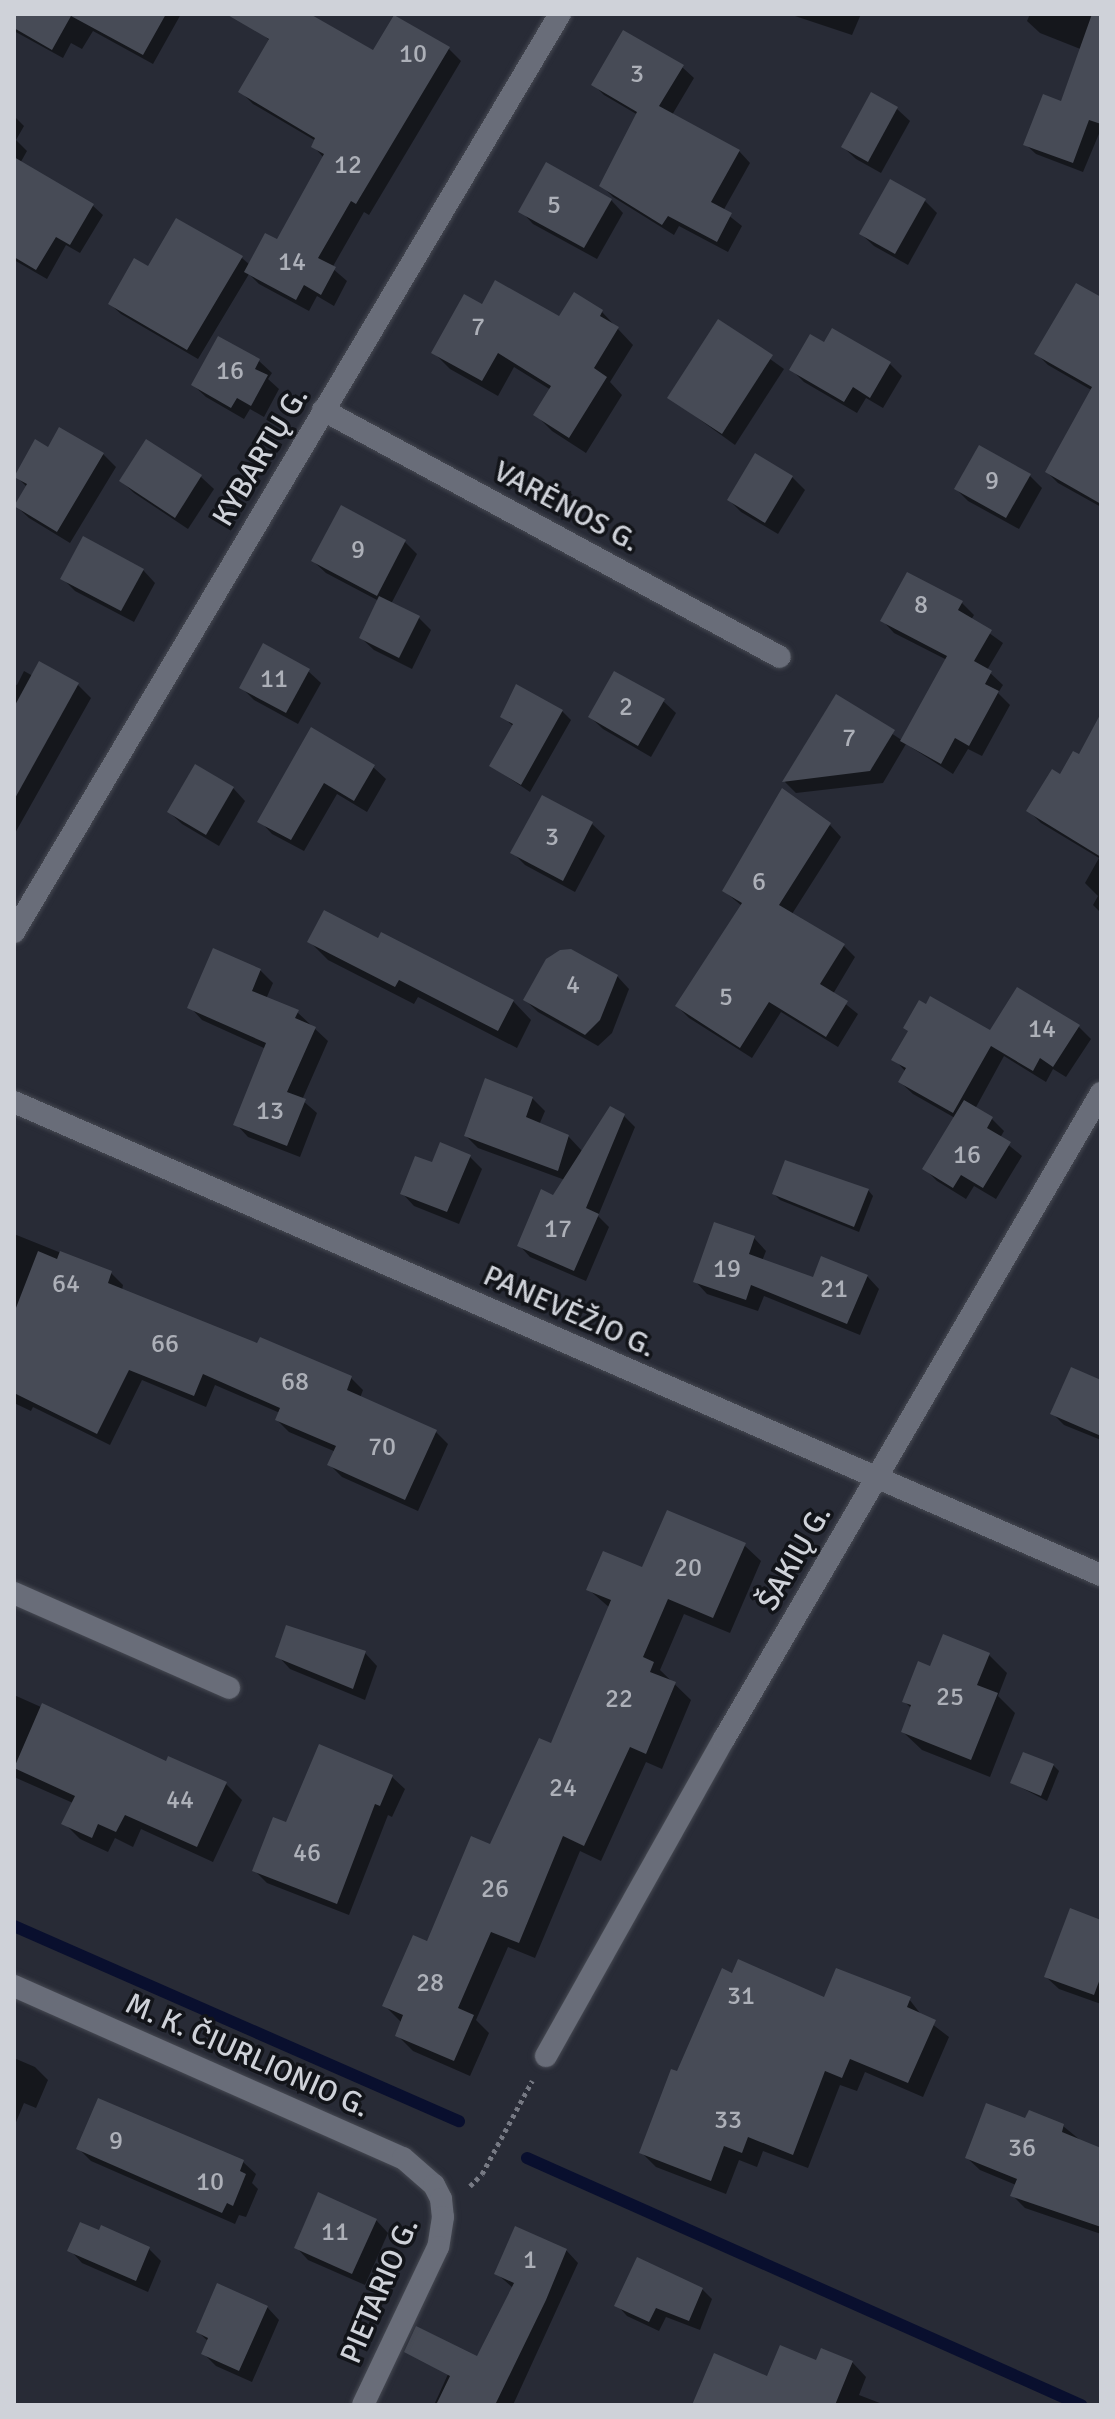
<!DOCTYPE html>
<meta charset="utf-8">
<style>
body{margin:0}
#map{position:relative;width:1115px;height:2419px;overflow:hidden;background:#282b36;font-family:Signika,sans-serif}
div>[style]{position:absolute}
[style*='--x']{left:calc(var(--x)*1px);top:calc(var(--y)*1px);width:calc(var(--w)*1px);rotate:calc(var(--a)*1deg)}
.shadow>*{inset:0;background:#0007}
.stream>*{height:12px;margin:-6px;padding:0 6px;transform-origin:6px;border-radius:6px;background:#090f2e}
.building>*{inset:0;background:#474b56}
.path>*{height:5px;margin-top:-2.5px;transform-origin:0;background:repeating-linear-gradient(90deg,#767983 0 4px,transparent 0 8px)}
.roads{filter:drop-shadow(0 0 2px #464952) drop-shadow(0 0 2px #464952)}
.minor>*{height:22px;margin:-11px;padding:0 11px;transform-origin:11px;border-radius:11px;background:#696d79}
span{translate:-50% -50%;white-space:nowrap;text-align:center;line-height:1.15;-webkit-text-stroke:7px #121419;paint-order:stroke}
.number-label{font-size:26px;color:#adb0b8}
.number-label span{-webkit-text-stroke-width:0}
.street-label{font-size:30px;color:#cfd2d9}
.frame{position:absolute;inset:0;border:16px solid #cfd2d9;pointer-events:none}
</style>
<div id="map">
<div class="shadow">
<div style="clip-path:polygon(14px 14px,181px 14px,153px 64px,93px 31px,82px 49px,71px 43px,63px 58px,14px 31px)"></div>
<div style="clip-path:polygon(275px 14px,306px 14px,374px 53px,449px 49px,461px 61px,369px 215px,364px 212px,332px 268px,347px 281px,334px 306px,317px 296px,309px 311px,259px 284px,249px 274px,198px 359px,121px 314px,110px 304px,149px 269px,242px 258px,250px 265px,277px 242px,324px 158px,313px 146px,316px 141px,253px 104px,240px 91px,270px 41px,263px 34px)"></div>
<div style="clip-path:polygon(789px 14px,861px 14px,852px 35px)"></div>
<div style="clip-path:polygon(1030px 14px,1101px 14px,1098px 56px,1040px 33px,1027px 21px)"></div>
<div style="clip-path:polygon(682px 67px,694px 78px,672px 115px,739px 151px,750px 163px,723px 211px,742px 226px,728px 252px,679px 226px,674px 235px,613px 197px,601px 185px,638px 115px,604px 95px,593px 84px)"></div>
<div style="clip-path:polygon(1101px 79px,1101px 129px,1083px 172px,1036px 154px,1025px 144px,1062px 103px)"></div>
<div style="clip-path:polygon(872px 95px,897px 109px,910px 121px,881px 173px,856px 159px,843px 147px)"></div>
<div style="clip-path:polygon(14px 116px,24px 126px,16px 140px,27px 151px,14px 174px)"></div>
<div style="clip-path:polygon(14px 195px,92px 205px,103px 215px,80px 253px,66px 245px,47px 279px,14px 260px)"></div>
<div style="clip-path:polygon(611px 200px,623px 213px,597px 259px,533px 224px,521px 211px)"></div>
<div style="clip-path:polygon(924px 200px,937px 213px,908px 265px,874px 246px,861px 234px)"></div>
<div style="clip-path:polygon(575px 295px,602px 312px,633px 345px,610px 382px,622px 395px,586px 453px,552px 431px,536px 415px,551px 390px,514px 367px,498px 396px,450px 369px,434px 353px,483px 306px,560px 319px)"></div>
<div style="clip-path:polygon(1101px 300px,1101px 507px,1058px 483px,1047px 472px,1093px 391px,1048px 365px,1037px 354px)"></div>
<div style="clip-path:polygon(718px 322px,784px 369px,735px 445px,670px 398px)"></div>
<div style="clip-path:polygon(824px 345px,889px 363px,902px 376px,883px 408px,866px 398px,857px 413px,804px 382px,792px 370px)"></div>
<div style="clip-path:polygon(259px 361px,272px 373px,268px 379px,279px 389px,264px 417px,250px 409px,244px 419px,206px 397px,193px 385px)"></div>
<div style="clip-path:polygon(146px 442px,201px 477px,214px 489px,188px 529px,134px 493px,121px 481px)"></div>
<div style="clip-path:polygon(980px 448px,1030px 476px,1042px 488px,1019px 529px,968px 501px,956px 489px)"></div>
<div style="clip-path:polygon(49px 449px,103px 454px,116px 467px,70px 543px,29px 518px,16px 506px,27px 487px,17px 477px)"></div>
<div style="clip-path:polygon(792px 477px,805px 490px,778px 534px,741px 512px,729px 500px)"></div>
<div style="clip-path:polygon(405px 542px,417px 554px,391px 604px,419px 618px,431px 630px,412px 669px,374px 650px,361px 638px,379px 601px,326px 573px,313px 561px)"></div>
<div style="clip-path:polygon(143px 570px,155px 583px,134px 622px,75px 591px,62px 578px)"></div>
<div style="clip-path:polygon(962px 603px,974px 615px,971px 620px,1003px 643px,987px 670px,1003px 685px,998px 693px,1010px 705px,982px 756px,968px 749px,953px 774px,906px 744px,883px 783px,796px 793px,785px 782px,837px 697px,903px 741px,947px 660px,894px 633px,883px 621px)"></div>
<div style="clip-path:polygon(40px 664px,78px 685px,91px 698px,14px 835px,14px 684px,17px 685px,24px 671px,33px 676px)"></div>
<div style="clip-path:polygon(308px 671px,321px 683px,298px 724px,254px 700px,242px 688px)"></div>
<div style="clip-path:polygon(663px 701px,676px 713px,651px 757px,603px 729px,590px 717px)"></div>
<div style="clip-path:polygon(562px 711px,571px 720px,530px 792px,491px 766px,514px 727px,502px 716px)"></div>
<div style="clip-path:polygon(312px 730px,373px 767px,386px 779px,367px 812px,337px 794px,304px 851px,272px 834px,260px 821px)"></div>
<div style="clip-path:polygon(1101px 742px,1101px 913px,1093px 905px,1098px 896px,1085px 883px,1099px 858px,1041px 823px,1029px 811px,1080px 757px)"></div>
<div style="clip-path:polygon(233px 788px,245px 801px,219px 846px,182px 824px,169px 812px)"></div>
<div style="clip-path:polygon(542px 798px,592px 824px,605px 836px,575px 892px,525px 865px,513px 853px)"></div>
<div style="clip-path:polygon(830px 825px,841px 837px,792px 914px,843px 945px,855px 957px,833px 994px,858px 1014px,838px 1047px,781px 1012px,752px 1058px,689px 1018px,677px 1006px,742px 906px,724px 891px)"></div>
<div style="clip-path:polygon(378px 941px,513px 1001px,531px 1020px,517px 1048px,418px 997px,414px 1004px,328px 960px,310px 942px)"></div>
<div style="clip-path:polygon(260px 970px,273px 983px,266px 999px,297px 1012px,328px 1041px,302px 1100px,317px 1113px,300px 1157px,248px 1137px,236px 1124px,266px 1049px,202px 1020px,190px 1007px)"></div>
<div style="clip-path:polygon(617px 976px,629px 989px,612px 1033px,598px 1046px,538px 1012px,525px 1000px)"></div>
<div style="clip-path:polygon(1078px 1026px,1091px 1039px,1066px 1077px,1053px 1069px,1046px 1082px,1004px 1056px,975px 1109px,992px 1119px,1004px 1131px,1000px 1138px,1022px 1156px,996px 1199px,974px 1186px,966px 1199px,937px 1181px,925px 1169px,955px 1118px,913px 1094px,900px 1082px,906px 1072px,894px 1059px,991px 1033px)"></div>
<div style="clip-path:polygon(532px 1098px,545px 1111px,539px 1125px,568px 1136px,583px 1152px,624px 1116px,635px 1127px,598px 1216px,609px 1227px,586px 1281px,530px 1257px,519px 1245px,565px 1180px,478px 1148px,466px 1136px)"></div>
<div style="clip-path:polygon(470px 1157px,482px 1169px,459px 1224px,414px 1206px,402px 1193px,433px 1165px)"></div>
<div style="clip-path:polygon(868px 1190px,873px 1196px,859px 1232px,780px 1200px,774px 1194px)"></div>
<div style="clip-path:polygon(14px 1234px,111px 1273px,123px 1285px,122px 1290px,258px 1346px,351px 1378px,363px 1390px,360px 1398px,436px 1432px,448px 1444px,418px 1511px,342px 1477px,330px 1465px,336px 1452px,289px 1432px,277px 1420px,280px 1413px,215px 1385px,206px 1407px,142px 1380px,110px 1445px,33px 1407px,31px 1411px,14px 1403px)"></div>
<div style="clip-path:polygon(754px 1238px,766px 1251px,762px 1261px,814px 1280px,867px 1276px,879px 1289px,860px 1335px,764px 1296px,758px 1311px,707px 1294px,695px 1281px)"></div>
<div style="clip-path:polygon(1101px 1382px,1101px 1440px,1064px 1425px,1053px 1414px)"></div>
<div style="clip-path:polygon(744px 1545px,761px 1561px,730px 1633px,684px 1614px,660px 1670px,691px 1700px,662px 1769px,646px 1762px,601px 1861px,580px 1851px,535px 1958px,508px 1947px,476px 2020px,489px 2033px,470px 2076px,413px 2051px,397px 2035px,401px 2022px,384px 2005px,491px 1847px,552px 1746px,610px 1608px,588px 1589px,643px 1570px)"></div>
<div style="clip-path:polygon(365px 1653px,377px 1666px,365px 1700px,290px 1669px,278px 1656px)"></div>
<div style="clip-path:polygon(989px 1655px,1007px 1673px,998px 1696px,1015px 1713px,990px 1777px,922px 1750px,903px 1732px,912px 1709px,904px 1701px,931px 1669px)"></div>
<div style="clip-path:polygon(14px 1695px,167px 1763px,226px 1784px,242px 1800px,213px 1862px,141px 1829px,133px 1847px,115px 1838px,108px 1852px,80px 1839px,64px 1823px,73px 1803px,14px 1777px)"></div>
<div style="clip-path:polygon(1053px 1765px,1059px 1771px,1047px 1801px,1012px 1783px)"></div>
<div style="clip-path:polygon(392px 1777px,405px 1789px,392px 1817px,388px 1815px,349px 1915px,267px 1883px,254px 1870px,287px 1824px)"></div>
<div style="clip-path:polygon(1101px 1922px,1101px 2004px,1059px 1989px,1046px 1977px)"></div>
<div style="clip-path:polygon(909px 1999px,923px 2017px,949px 2037px,923px 2097px,865px 2072px,857px 2091px,840px 2085px,808px 2168px,763px 2151px,757px 2167px,739px 2160px,726px 2194px,656px 2167px,641px 2152px,678px 2074px,826px 2000px)"></div>
<div style="clip-path:polygon(14px 2058px,35px 2067px,48px 2080px,36px 2108px,24px 2103px,14px 2127px)"></div>
<div style="clip-path:polygon(1026px 2121px,1063px 2126px,1101px 2157px,1101px 2234px,1025px 2208px,1012px 2195px,1016px 2185px,980px 2170px,967px 2158px)"></div>
<div style="clip-path:polygon(79px 2149px,243px 2162px,256px 2174px,252px 2183px,258px 2189px,246px 2217px,239px 2215px,235px 2224px,91px 2161px)"></div>
<div style="clip-path:polygon(376px 2220px,388px 2233px,365px 2285px,308px 2260px,296px 2247px)"></div>
<div style="clip-path:polygon(149px 2249px,161px 2261px,148px 2292px,82px 2263px,70px 2250px)"></div>
<div style="clip-path:polygon(566px 2250px,578px 2263px,513px 2405px,434px 2405px,459px 2350px,478px 2359px,513px 2288px,496px 2273px)"></div>
<div style="clip-path:polygon(702px 2289px,712px 2299px,700px 2330px,666px 2317px,659px 2331px,627px 2316px,617px 2305px)"></div>
<div style="clip-path:polygon(267px 2307px,279px 2320px,252px 2382px,216px 2366px,204px 2354px,209px 2342px,198px 2332px)"></div>
<div style="clip-path:polygon(852px 2362px,866px 2377px,859px 2395px,885px 2405px,694px 2405px,817px 2363px)"></div>
</div>
<div class="stream">
<div style="--x:14;--y:1926;--w:486;--a:23.7"></div>
<div style="--x:527;--y:2158;--w:607;--a:24.03"></div>
</div>
<div class="building">
<div style="clip-path:polygon(14px 14px,166px 14px,143px 55px,71px 16px,52px 50px,14px 28px)"></div>
<div style="clip-path:polygon(226px 14px,310px 14px,373px 50px,394px 15px,450px 47px,356px 204px,351px 201px,318px 258px,336px 267px,321px 295px,304px 285px,296px 300px,244px 272px,265px 233px,277px 239px,324px 154px,311px 147px,315px 138px,238px 92px,269px 39px)"></div>
<div style="clip-path:polygon(1092px 14px,1101px 14px,1101px 124px,1089px 120px,1073px 163px,1023px 145px,1043px 94px,1061px 101px)"></div>
<div style="clip-path:polygon(623px 30px,684px 65px,659px 106px,740px 150px,711px 202px,732px 213px,717px 242px,668px 216px,662px 225px,599px 186px,637px 112px,591px 85px)"></div>
<div style="clip-path:polygon(871px 92px,898px 107px,868px 162px,841px 147px)"></div>
<div style="clip-path:polygon(14px 157px,94px 204px,70px 245px,56px 237px,36px 270px,14px 257px)"></div>
<div style="clip-path:polygon(546px 162px,612px 199px,584px 248px,518px 212px)"></div>
<div style="clip-path:polygon(890px 179px,926px 199px,895px 254px,859px 234px)"></div>
<div style="clip-path:polygon(176px 218px,243px 256px,187px 350px,108px 304px,134px 258px,148px 266px)"></div>
<div style="clip-path:polygon(495px 280px,559px 316px,574px 292px,603px 310px,600px 316px,619px 327px,594px 368px,607px 377px,569px 438px,533px 415px,551px 386px,498px 353px,482px 381px,431px 353px,464px 294px,482px 304px)"></div>
<div style="clip-path:polygon(1076px 283px,1101px 297px,1101px 504px,1045px 472px,1092px 387px,1034px 354px)"></div>
<div style="clip-path:polygon(718px 319px,773px 355px,722px 434px,667px 398px)"></div>
<div style="clip-path:polygon(832px 328px,891px 362px,870px 398px,853px 387px,844px 402px,789px 370px,810px 334px,824px 342px)"></div>
<div style="clip-path:polygon(218px 336px,260px 359px,255px 369px,268px 375px,251px 406px,237px 398px,231px 408px,191px 385px)"></div>
<div style="clip-path:polygon(59px 427px,104px 453px,57px 532px,14px 506px,27px 484px,14px 477px,35px 439px,48px 447px)"></div>
<div style="clip-path:polygon(146px 439px,202px 475px,175px 518px,119px 481px)"></div>
<div style="clip-path:polygon(979px 445px,1031px 474px,1006px 518px,954px 489px)"></div>
<div style="clip-path:polygon(755px 453px,793px 476px,765px 523px,727px 500px)"></div>
<div style="clip-path:polygon(341px 505px,406px 540px,377px 596px,311px 561px)"></div>
<div style="clip-path:polygon(83px 536px,144px 569px,121px 611px,60px 579px)"></div>
<div style="clip-path:polygon(907px 572px,963px 601px,958px 610px,992px 630px,974px 661px,992px 671px,985px 684px,999px 691px,969px 746px,955px 738px,941px 764px,900px 741px,947px 656px,880px 621px)"></div>
<div style="clip-path:polygon(379px 596px,420px 616px,399px 658px,359px 638px)"></div>
<div style="clip-path:polygon(263px 643px,310px 669px,286px 713px,239px 688px)"></div>
<div style="clip-path:polygon(39px 661px,79px 683px,14px 800px,14px 707px)"></div>
<div style="clip-path:polygon(614px 671px,665px 699px,638px 746px,588px 717px)"></div>
<div style="clip-path:polygon(516px 684px,563px 710px,521px 785px,489px 766px,513px 724px,500px 717px)"></div>
<div style="clip-path:polygon(836px 694px,895px 730px,870px 771px,782px 782px)"></div>
<div style="clip-path:polygon(1101px 713px,1101px 857px,1026px 811px,1052px 769px,1060px 774px,1073px 751px,1079px 754px)"></div>
<div style="clip-path:polygon(311px 727px,375px 765px,354px 801px,324px 783px,291px 840px,257px 822px)"></div>
<div style="clip-path:polygon(195px 764px,234px 787px,206px 835px,167px 812px)"></div>
<div style="clip-path:polygon(782px 788px,831px 823px,779px 905px,845px 944px,820px 984px,848px 1001px,826px 1037px,769px 1002px,740px 1048px,675px 1006px,742px 903px,722px 891px)"></div>
<div style="clip-path:polygon(542px 795px,593px 822px,563px 881px,510px 853px)"></div>
<div style="clip-path:polygon(324px 910px,378px 938px,381px 932px,514px 1000px,498px 1031px,399px 980px,395px 987px,307px 942px)"></div>
<div style="clip-path:polygon(213px 948px,261px 969px,252px 991px,299px 1010px,295px 1018px,316px 1027px,287px 1092px,306px 1099px,287px 1146px,233px 1125px,266px 1043px,187px 1008px)"></div>
<div style="clip-path:polygon(571px 949px,618px 975px,600px 1020px,585px 1035px,523px 1000px,546px 959px,560px 950px)"></div>
<div style="clip-path:polygon(1017px 987px,1080px 1025px,1053px 1067px,1040px 1058px,1033px 1071px,991px 1046px,953px 1113px,898px 1082px,906px 1068px,891px 1060px,908px 1031px,903px 1028px,919px 1000px,926px 1004px,930px 996px,990px 1030px)"></div>
<div style="clip-path:polygon(485px 1078px,533px 1097px,526px 1117px,569px 1135px,558px 1171px,464px 1136px)"></div>
<div style="clip-path:polygon(964px 1100px,993px 1117px,987px 1128px,1011px 1142px,983px 1188px,961px 1175px,953px 1188px,922px 1169px)"></div>
<div style="clip-path:polygon(610px 1106px,625px 1114px,586px 1208px,599px 1214px,574px 1271px,517px 1246px,541px 1189px,553px 1195px)"></div>
<div style="clip-path:polygon(440px 1142px,471px 1155px,447px 1212px,400px 1194px,415px 1156px,432px 1162px)"></div>
<div style="clip-path:polygon(785px 1160px,869px 1189px,854px 1227px,772px 1194px)"></div>
<div style="clip-path:polygon(714px 1222px,755px 1236px,749px 1254px,813px 1277px,821px 1256px,868px 1275px,847px 1324px,751px 1285px,746px 1300px,693px 1282px)"></div>
<div style="clip-path:polygon(38px 1251px,57px 1259px,60px 1251px,112px 1271px,108px 1283px,257px 1343px,260px 1337px,352px 1376px,347px 1390px,437px 1430px,405px 1500px,327px 1465px,336px 1446px,275px 1420px,280px 1408px,203px 1374px,194px 1396px,129px 1370px,97px 1434px,14px 1393px,14px 1313px)"></div>
<div style="clip-path:polygon(1071px 1367px,1101px 1380px,1101px 1436px,1050px 1414px)"></div>
<div style="clip-path:polygon(667px 1510px,746px 1543px,713px 1618px,668px 1599px,643px 1657px,654px 1662px,650px 1672px,676px 1682px,646px 1754px,630px 1747px,584px 1846px,563px 1836px,519px 1943px,491px 1932px,458px 2008px,474px 2015px,454px 2061px,395px 2036px,403px 2015px,382px 2006px,413px 1935px,427px 1941px,471px 1836px,490px 1844px,539px 1738px,551px 1743px,611px 1600px,586px 1590px,603px 1551px,642px 1567px)"></div>
<div style="clip-path:polygon(286px 1625px,366px 1651px,353px 1689px,275px 1657px)"></div>
<div style="clip-path:polygon(943px 1634px,990px 1653px,977px 1685px,998px 1693px,971px 1760px,901px 1732px,911px 1705px,902px 1702px,918px 1661px,930px 1666px)"></div>
<div style="clip-path:polygon(42px 1703px,166px 1761px,168px 1756px,227px 1782px,197px 1847px,125px 1815px,116px 1832px,98px 1824px,92px 1838px,61px 1824px,75px 1796px,14px 1768px)"></div>
<div style="clip-path:polygon(319px 1744px,393px 1775px,380px 1806px,375px 1804px,337px 1904px,252px 1871px,273px 1817px,286px 1822px)"></div>
<div style="clip-path:polygon(1023px 1752px,1054px 1764px,1041px 1796px,1010px 1783px)"></div>
<div style="clip-path:polygon(1070px 1908px,1101px 1920px,1101px 1976px,1094px 1995px,1044px 1977px)"></div>
<div style="clip-path:polygon(738px 1959px,824px 1997px,836px 1968px,911px 1997px,907px 2007px,936px 2020px,908px 2083px,850px 2059px,842px 2078px,825px 2071px,793px 2155px,748px 2137px,742px 2153px,724px 2146px,711px 2181px,639px 2153px,671px 2069px,677px 2071px,722px 1968px,732px 1973px)"></div>
<div style="clip-path:polygon(98px 2098px,244px 2160px,240px 2171px,246px 2174px,233px 2206px,227px 2203px,222px 2213px,76px 2149px)"></div>
<div style="clip-path:polygon(986px 2103px,1025px 2118px,1029px 2110px,1064px 2124px,1062px 2132px,1101px 2148px,1101px 2227px,1010px 2196px,1017px 2179px,965px 2158px)"></div>
<div style="clip-path:polygon(318px 2192px,377px 2219px,352px 2274px,294px 2248px)"></div>
<div style="clip-path:polygon(80px 2222px,99px 2230px,101px 2225px,150px 2247px,136px 2281px,67px 2251px)"></div>
<div style="clip-path:polygon(515px 2226px,567px 2249px,546px 2300px,495px 2405px,436px 2405px,450px 2376px,404px 2352px,416px 2326px,477px 2356px,514px 2283px,494px 2274px)"></div>
<div style="clip-path:polygon(637px 2257px,703px 2288px,689px 2321px,656px 2308px,649px 2322px,614px 2306px)"></div>
<div style="clip-path:polygon(217px 2283px,268px 2306px,239px 2371px,201px 2354px,208px 2338px,196px 2332px)"></div>
<div style="clip-path:polygon(780px 2345px,816px 2360px,821px 2348px,853px 2361px,835px 2405px,692px 2405px,714px 2353px,767px 2376px)"></div>
</div>
<div class="path">
<div style="--x:470;--y:2186;--w:17;--a:-45"></div>
<div style="--x:482;--y:2174;--w:106;--a:-61.7"></div>
</div>
<div class="roads">
<div class="minor">
<div style="--x:323;--y:410;--w:519;--a:28.39"></div>
<div style="--x:14;--y:932;--w:1068;--a:-59.26"></div>
<div style="--x:14;--y:1102;--w:1185;--a:23.52"></div>
<div style="--x:14;--y:1593;--w:235;--a:23.8"></div>
<div style="--x:14;--y:1986;--w:425;--a:23.9"></div>
<div style="--x:403;--y:2158;--w:41;--a:41.1"></div>
<div style="--x:434;--y:2185;--w:16;--a:63"></div>
<div style="--x:441;--y:2199;--w:18;--a:84"></div>
<div style="--x:443;--y:2217;--w:30;--a:99"></div>
<div style="--x:438;--y:2247;--w:175;--a:115.4"></div>
<div style="--x:546;--y:2056;--w:364;--a:-60.7"></div>
<div style="--x:724;--y:1739;--w:748;--a:-59.73"></div>
</div>
</div>
<div class="number-label">
<span style="left:413px;top:55px">10</span>
<span style="left:637px;top:75px">3</span>
<span style="left:348px;top:166px">12</span>
<span style="left:554px;top:206px">5</span>
<span style="left:292px;top:263px">14</span>
<span style="left:478px;top:328px">7</span>
<span style="left:230px;top:372px">16</span>
<span style="left:992px;top:482px">9</span>
<span style="left:358px;top:551px">9</span>
<span style="left:921px;top:606px">8</span>
<span style="left:274px;top:680px">11</span>
<span style="left:626px;top:708px">2</span>
<span style="left:849px;top:739px">7</span>
<span style="left:552px;top:838px">3</span>
<span style="left:759px;top:883px">6</span>
<span style="left:573px;top:986px">4</span>
<span style="left:726px;top:998px">5</span>
<span style="left:1042px;top:1030px">14</span>
<span style="left:270px;top:1112px">13</span>
<span style="left:967px;top:1156px">16</span>
<span style="left:558px;top:1230px">17</span>
<span style="left:727px;top:1270px">19</span>
<span style="left:66px;top:1285px">64</span>
<span style="left:834px;top:1290px">21</span>
<span style="left:165px;top:1345px">66</span>
<span style="left:295px;top:1383px">68</span>
<span style="left:382px;top:1448px">70</span>
<span style="left:688px;top:1569px">20</span>
<span style="left:950px;top:1698px">25</span>
<span style="left:619px;top:1700px">22</span>
<span style="left:563px;top:1789px">24</span>
<span style="left:180px;top:1801px">44</span>
<span style="left:307px;top:1854px">46</span>
<span style="left:495px;top:1890px">26</span>
<span style="left:430px;top:1984px">28</span>
<span style="left:741px;top:1997px">31</span>
<span style="left:728px;top:2121px">33</span>
<span style="left:116px;top:2142px">9</span>
<span style="left:1022px;top:2149px">36</span>
<span style="left:210px;top:2183px">10</span>
<span style="left:335px;top:2233px">11</span>
<span style="left:530px;top:2261px">1</span>
</div>
<div class="street-label">
<span style="left:261px;top:457px;rotate:-59deg">KYBARTŲ G.</span>
<span style="left:566px;top:507px;rotate:28deg">VARĖNOS G.</span>
<span style="left:569px;top:1312px;rotate:24deg">PANEVĖŽIO G.</span>
<span style="left:795px;top:1558px;rotate:-60deg">ŠAKIŲ G.</span>
<span style="left:247px;top:2056px;rotate:24deg">M. K. ČIURLIONIO G.</span>
<span style="left:380px;top:2291px;rotate:-67deg">PIETARIO G.</span>
</div>
<div class="frame"></div>
</div>
